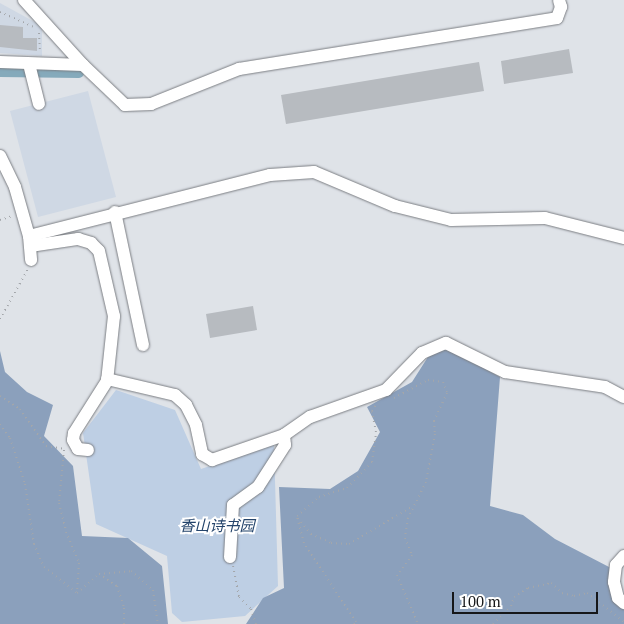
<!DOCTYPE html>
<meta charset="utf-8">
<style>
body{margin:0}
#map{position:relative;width:624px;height:624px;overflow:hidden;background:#dfe3e8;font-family:"PT Serif","Noto Sans SC",serif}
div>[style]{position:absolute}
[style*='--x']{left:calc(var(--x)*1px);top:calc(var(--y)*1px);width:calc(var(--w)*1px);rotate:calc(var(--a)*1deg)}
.built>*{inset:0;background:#cfd8e4}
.green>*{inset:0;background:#becfe4}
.forest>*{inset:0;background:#8ba0bc}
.canal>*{height:10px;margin:-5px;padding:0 5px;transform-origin:5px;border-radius:5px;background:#85aabb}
.building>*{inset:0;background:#b7bbc0}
.path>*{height:2px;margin-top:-1px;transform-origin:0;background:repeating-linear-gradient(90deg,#a3a6aa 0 1px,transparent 0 5px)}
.roads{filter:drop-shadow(0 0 1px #7b7e83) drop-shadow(0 0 1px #7b7e83)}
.minor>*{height:12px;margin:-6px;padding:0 6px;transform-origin:6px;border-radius:6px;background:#fff}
span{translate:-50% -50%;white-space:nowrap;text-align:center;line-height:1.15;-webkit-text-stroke:4px #fff;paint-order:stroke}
.park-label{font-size:15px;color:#24446b;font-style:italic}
.scale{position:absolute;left:452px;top:592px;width:146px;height:22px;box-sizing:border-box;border:2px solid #161719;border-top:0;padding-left:6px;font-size:15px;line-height:18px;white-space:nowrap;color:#161719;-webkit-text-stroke:4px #fff;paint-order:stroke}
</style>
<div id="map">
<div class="built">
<div style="clip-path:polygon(0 3px,42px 26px,42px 56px,0 53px)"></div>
<div style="clip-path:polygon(88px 91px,116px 197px,38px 217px,10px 111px)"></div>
</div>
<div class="green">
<div style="clip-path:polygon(116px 390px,175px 410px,201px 469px,274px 444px,278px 586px,245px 616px,182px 622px,172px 613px,167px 556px,96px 524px,83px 433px)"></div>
</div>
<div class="forest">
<div style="clip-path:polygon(446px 347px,500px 377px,490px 506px,523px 515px,555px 539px,611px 568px,624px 606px,624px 624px,246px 624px,263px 598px,284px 588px,279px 487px,330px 489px,358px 471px,380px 432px,367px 407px,412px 382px,433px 349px)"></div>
<div style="clip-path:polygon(0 351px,5px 372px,27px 392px,53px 405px,44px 436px,73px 466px,82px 536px,128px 538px,162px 566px,168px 624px,0 624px)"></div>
</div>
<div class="canal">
<div style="--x:0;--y:72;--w:79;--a:0.7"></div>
</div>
<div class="building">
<div style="clip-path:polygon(0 25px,23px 27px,23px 38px,37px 38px,37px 51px,0 47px)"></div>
<div style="clip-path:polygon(569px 49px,573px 73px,504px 84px,501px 61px)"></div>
<div style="clip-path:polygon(479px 62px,484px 91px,286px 124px,281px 95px)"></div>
<div style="clip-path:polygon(253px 306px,257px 330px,210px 338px,206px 314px)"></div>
</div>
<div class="path">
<div style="--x:0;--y:12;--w:36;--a:24"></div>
<div style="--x:39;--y:33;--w:20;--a:87"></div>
<div style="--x:0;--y:220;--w:13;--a:-18"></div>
<div style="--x:0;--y:319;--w:57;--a:-60.8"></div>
<div style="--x:0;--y:396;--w:24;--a:33"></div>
<div style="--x:20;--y:409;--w:45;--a:54.9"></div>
<div style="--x:46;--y:446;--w:18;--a:9"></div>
<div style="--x:394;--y:398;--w:38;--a:-28"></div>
<div style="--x:428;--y:380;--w:15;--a:8"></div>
<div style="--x:443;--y:382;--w:12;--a:70"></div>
<div style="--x:447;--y:393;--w:31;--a:115"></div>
<div style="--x:434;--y:421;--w:13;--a:86"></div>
<div style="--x:435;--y:434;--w:49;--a:100.6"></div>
<div style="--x:426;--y:482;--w:40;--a:116.6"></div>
<div style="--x:408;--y:518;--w:20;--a:99"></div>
<div style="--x:405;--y:538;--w:18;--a:68"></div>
<div style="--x:412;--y:555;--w:25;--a:127"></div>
<div style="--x:397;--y:575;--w:53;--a:66.8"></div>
<div style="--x:0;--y:424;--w:17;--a:54"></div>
<div style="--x:10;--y:438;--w:48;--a:71.9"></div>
<div style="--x:25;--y:484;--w:61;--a:81.5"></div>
<div style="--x:34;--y:544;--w:25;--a:67"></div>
<div style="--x:44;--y:567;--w:42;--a:38.2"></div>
<div style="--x:77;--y:593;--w:29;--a:-41"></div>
<div style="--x:99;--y:574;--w:22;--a:34"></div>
<div style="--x:117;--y:586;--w:23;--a:72"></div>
<div style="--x:124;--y:608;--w:16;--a:90"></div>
<div style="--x:64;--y:450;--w:53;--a:95.4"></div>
<div style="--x:59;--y:503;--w:30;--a:76"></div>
<div style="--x:66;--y:532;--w:34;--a:67"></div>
<div style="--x:79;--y:563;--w:30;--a:94"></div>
<div style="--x:298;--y:518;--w:21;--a:51"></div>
<div style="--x:311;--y:534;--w:22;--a:24"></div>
<div style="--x:331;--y:543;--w:18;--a:3"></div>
<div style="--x:349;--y:544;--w:74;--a:-30.7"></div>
<div style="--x:233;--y:566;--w:32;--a:79"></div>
<div style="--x:239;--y:597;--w:17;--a:45"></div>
<div style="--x:251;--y:609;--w:16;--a:72"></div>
<div style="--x:99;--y:574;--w:32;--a:-5"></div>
<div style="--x:131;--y:571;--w:29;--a:41"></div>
<div style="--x:153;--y:590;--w:34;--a:82"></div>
<div style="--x:354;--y:624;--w:3;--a:-45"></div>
<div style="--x:356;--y:622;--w:95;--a:-123.4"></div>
<div style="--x:304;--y:543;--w:28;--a:-105"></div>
<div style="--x:297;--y:516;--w:29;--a:-41"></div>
<div style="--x:319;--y:497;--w:29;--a:-18"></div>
<div style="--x:347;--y:488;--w:36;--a:-46"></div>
<div style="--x:372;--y:462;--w:30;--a:-82"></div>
<div style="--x:376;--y:432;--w:21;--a:-101"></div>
<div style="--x:372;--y:411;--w:7;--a:-56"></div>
<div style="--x:493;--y:624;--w:25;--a:-45"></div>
<div style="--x:511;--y:606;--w:9;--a:-72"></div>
<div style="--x:514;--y:597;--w:17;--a:-33"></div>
<div style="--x:528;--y:588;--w:24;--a:-12"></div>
<div style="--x:551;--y:583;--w:15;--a:42"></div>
<div style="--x:562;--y:593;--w:12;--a:14"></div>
<div style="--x:574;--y:596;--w:13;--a:-13"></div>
<div style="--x:587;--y:593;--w:47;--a:38.1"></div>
</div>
<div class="roads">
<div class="minor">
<div style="--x:24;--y:0;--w:88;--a:47.8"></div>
<div style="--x:0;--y:62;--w:83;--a:2.1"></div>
<div style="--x:83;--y:65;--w:58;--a:43.6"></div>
<div style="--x:125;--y:105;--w:26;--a:-2"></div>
<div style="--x:151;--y:104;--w:95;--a:-21.7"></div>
<div style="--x:239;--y:69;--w:322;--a:-9.1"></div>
<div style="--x:557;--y:18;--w:12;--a:-70"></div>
<div style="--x:561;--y:7;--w:7;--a:-106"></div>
<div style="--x:29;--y:64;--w:41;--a:76"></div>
<div style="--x:0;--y:156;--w:34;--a:64"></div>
<div style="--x:15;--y:187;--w:51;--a:74.1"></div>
<div style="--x:29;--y:236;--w:24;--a:85"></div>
<div style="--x:115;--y:212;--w:136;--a:78.1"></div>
<div style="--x:29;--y:236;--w:249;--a:-14.2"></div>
<div style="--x:270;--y:175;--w:44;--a:-3.9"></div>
<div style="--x:314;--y:172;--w:88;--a:22.8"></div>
<div style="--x:395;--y:206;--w:58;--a:14"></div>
<div style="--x:451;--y:220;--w:94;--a:-1.2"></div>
<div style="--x:545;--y:218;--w:81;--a:14.2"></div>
<div style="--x:30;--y:246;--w:49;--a:-8.3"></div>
<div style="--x:78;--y:239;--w:14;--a:17"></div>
<div style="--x:91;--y:243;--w:11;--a:45"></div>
<div style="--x:99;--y:251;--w:67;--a:77"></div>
<div style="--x:114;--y:316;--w:65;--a:96.1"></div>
<div style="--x:107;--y:381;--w:62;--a:122.4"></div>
<div style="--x:74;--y:433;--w:7;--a:98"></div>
<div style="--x:73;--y:440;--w:10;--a:61"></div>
<div style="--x:78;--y:449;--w:10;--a:6"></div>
<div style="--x:107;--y:379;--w:70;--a:13.2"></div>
<div style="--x:175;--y:395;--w:15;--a:42"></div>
<div style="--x:186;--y:405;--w:22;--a:63"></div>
<div style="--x:196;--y:425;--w:30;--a:78"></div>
<div style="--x:202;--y:454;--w:12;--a:31"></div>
<div style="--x:212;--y:460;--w:76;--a:-19.1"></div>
<div style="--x:284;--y:435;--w:32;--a:-35"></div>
<div style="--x:310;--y:417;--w:81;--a:-19.6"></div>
<div style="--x:386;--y:390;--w:52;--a:-45.8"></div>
<div style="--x:422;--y:353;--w:26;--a:-23"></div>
<div style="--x:446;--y:343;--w:66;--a:26.2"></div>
<div style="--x:505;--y:372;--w:101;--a:8.5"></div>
<div style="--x:605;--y:387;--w:21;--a:28"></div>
<div style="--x:624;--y:556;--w:12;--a:132"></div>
<div style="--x:616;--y:565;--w:17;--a:97"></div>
<div style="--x:614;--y:582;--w:16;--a:76"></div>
<div style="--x:618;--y:598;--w:8;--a:40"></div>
<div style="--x:230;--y:557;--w:52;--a:-86.7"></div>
<div style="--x:233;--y:505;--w:31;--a:-36"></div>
<div style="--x:258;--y:487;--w:50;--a:-57.3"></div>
<div style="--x:285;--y:445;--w:10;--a:-96"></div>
</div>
</div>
<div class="park-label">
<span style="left:217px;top:526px">香山诗书园</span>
</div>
<div class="scale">100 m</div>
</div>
